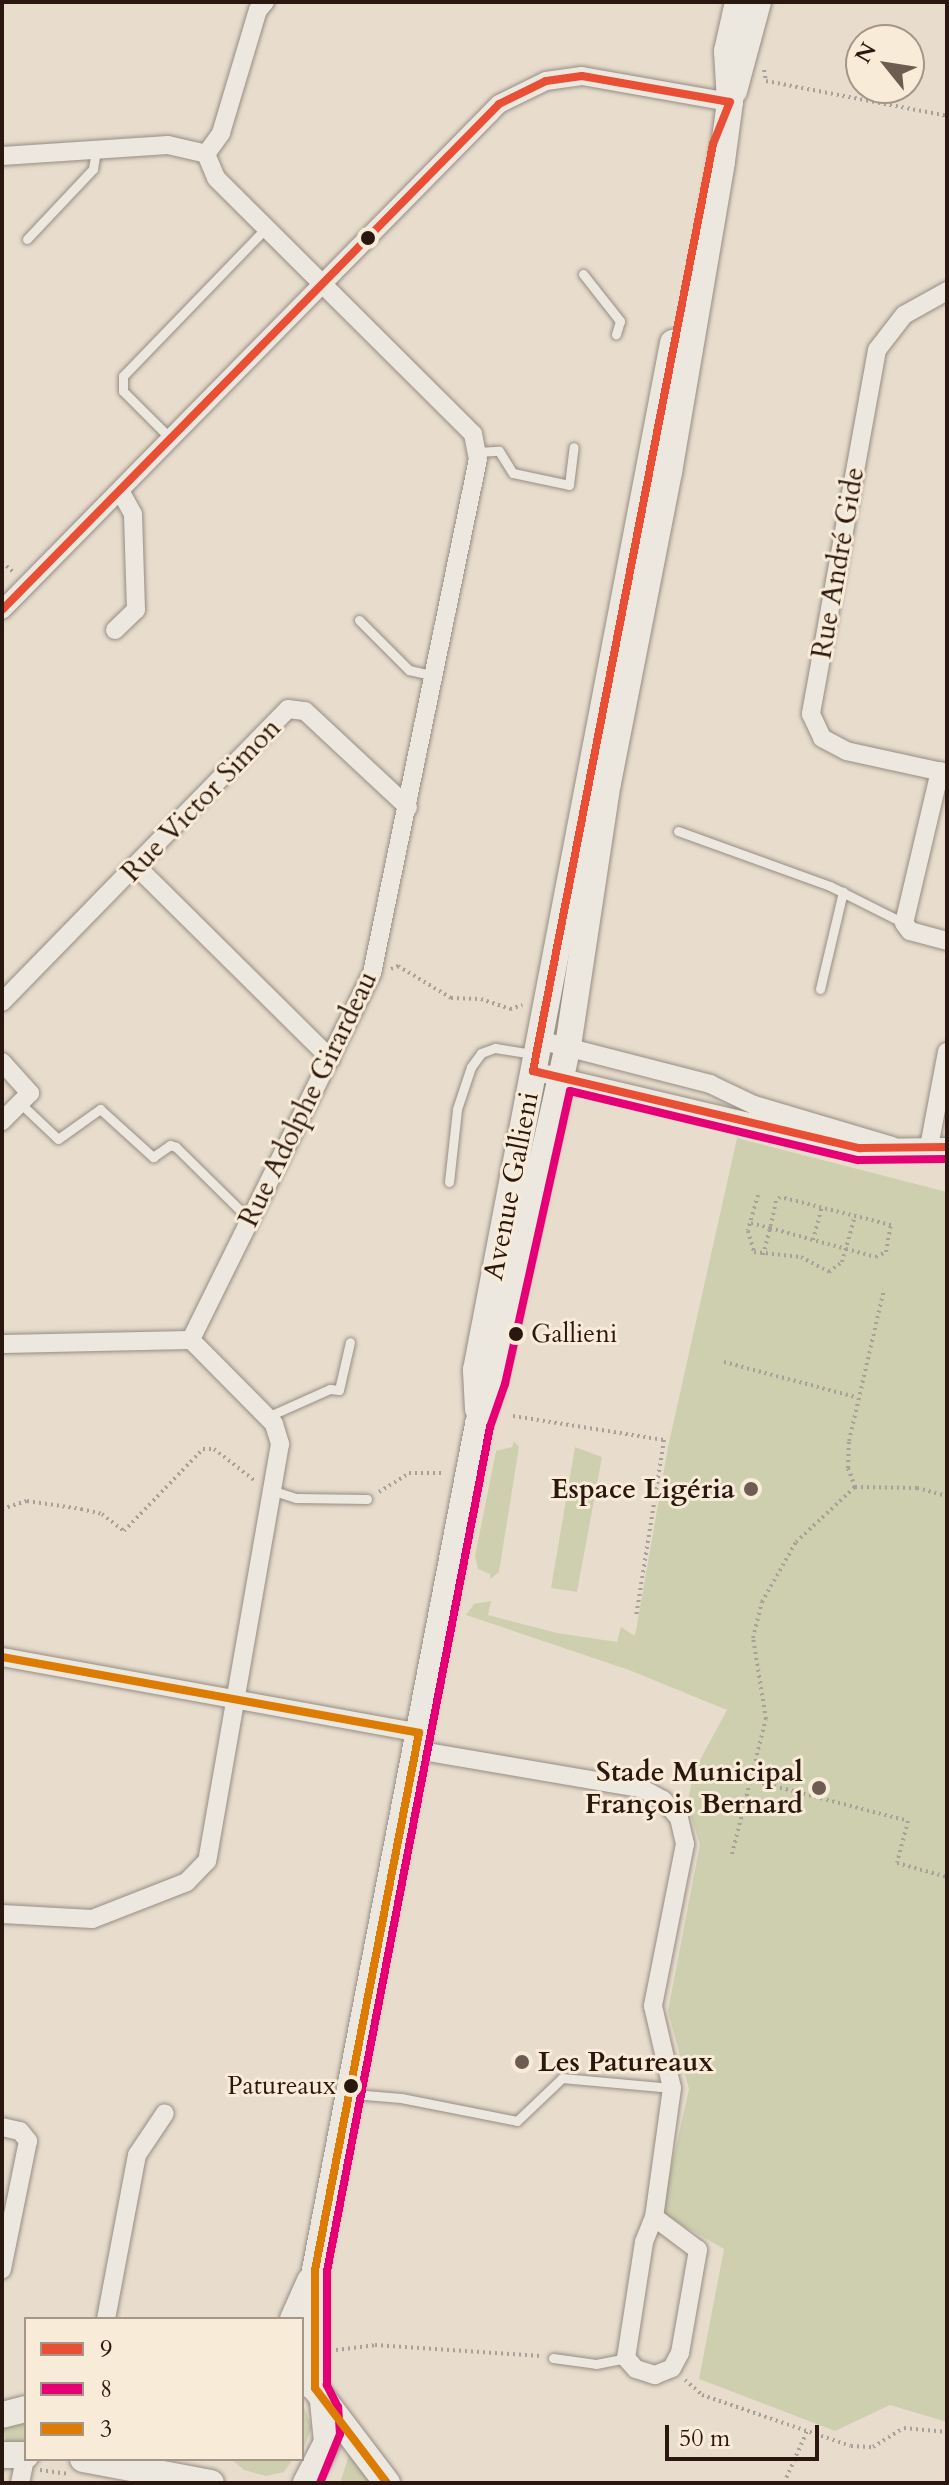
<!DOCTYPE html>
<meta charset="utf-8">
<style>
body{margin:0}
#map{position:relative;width:949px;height:2485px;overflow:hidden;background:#e8ddcd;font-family:Cardo,serif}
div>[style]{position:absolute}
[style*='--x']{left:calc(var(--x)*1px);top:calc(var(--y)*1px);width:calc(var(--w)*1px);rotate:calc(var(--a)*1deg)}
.green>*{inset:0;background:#cecfaf}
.path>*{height:4px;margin-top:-2px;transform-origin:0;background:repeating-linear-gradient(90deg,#a7a19a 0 2px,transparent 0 6px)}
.roads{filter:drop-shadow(0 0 2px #968d83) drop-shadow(0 0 2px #968d83)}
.lane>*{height:9px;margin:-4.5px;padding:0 4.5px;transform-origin:4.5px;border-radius:4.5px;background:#ece7df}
.street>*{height:18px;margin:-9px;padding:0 9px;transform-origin:9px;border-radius:9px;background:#ece7df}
.secondary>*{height:26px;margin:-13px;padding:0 13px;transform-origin:13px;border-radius:13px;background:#ece7df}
.bus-1>*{height:8px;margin:-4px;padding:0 4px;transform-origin:4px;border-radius:4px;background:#e94f35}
.bus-2>*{height:8px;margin:-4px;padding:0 4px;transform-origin:4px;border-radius:4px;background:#e50076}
.bus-3>*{height:8px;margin:-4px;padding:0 4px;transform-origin:4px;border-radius:4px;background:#dd7c02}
.dots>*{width:22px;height:22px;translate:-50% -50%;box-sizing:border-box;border:4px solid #f8ebd7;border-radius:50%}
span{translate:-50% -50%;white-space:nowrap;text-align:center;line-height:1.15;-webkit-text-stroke:6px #f8ebd7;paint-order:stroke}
.bus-label{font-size:26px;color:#2a170f}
.left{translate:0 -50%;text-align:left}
.right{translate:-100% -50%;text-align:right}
.street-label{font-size:28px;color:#2a170f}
.poi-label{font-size:28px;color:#2a170f;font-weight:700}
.frame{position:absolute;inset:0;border:4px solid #2a170f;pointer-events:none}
.legend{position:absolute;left:24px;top:2317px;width:280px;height:144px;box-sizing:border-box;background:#f8ebd7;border:2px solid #a69687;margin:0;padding:10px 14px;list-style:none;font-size:24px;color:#2a170f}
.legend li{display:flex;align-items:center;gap:16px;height:40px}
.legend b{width:40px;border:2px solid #a69687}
.north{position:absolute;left:845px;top:24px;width:80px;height:80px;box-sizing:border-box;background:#f8ebd7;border:2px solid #a69687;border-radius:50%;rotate:300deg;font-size:22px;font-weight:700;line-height:32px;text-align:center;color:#2a170f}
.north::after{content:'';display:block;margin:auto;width:28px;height:36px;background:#6c5c52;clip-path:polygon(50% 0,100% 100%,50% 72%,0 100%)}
.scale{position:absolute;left:665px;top:2425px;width:154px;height:36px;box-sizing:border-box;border:4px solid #2a170f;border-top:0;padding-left:10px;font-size:24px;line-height:28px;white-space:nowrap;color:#2a170f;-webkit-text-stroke:6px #f8ebd7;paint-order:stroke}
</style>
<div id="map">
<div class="green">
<div style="clip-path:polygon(737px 1138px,947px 1192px,947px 2422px,890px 2405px,835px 2431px,699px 2379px,724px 2249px,661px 2213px,689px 2089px,668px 2011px,700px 1844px,687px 1805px,694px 1771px,727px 1710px,629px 1670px,466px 1615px,474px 1604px,491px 1601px,488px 1615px,557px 1633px,617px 1642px,621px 1627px,635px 1636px,668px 1447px)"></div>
<div style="clip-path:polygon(514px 1441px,519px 1447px,499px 1572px,490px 1579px,490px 1574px,478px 1569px,475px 1556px,496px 1451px,512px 1447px)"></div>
<div style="clip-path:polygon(575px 1447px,602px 1457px,577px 1592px,551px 1588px)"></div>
<div style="clip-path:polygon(302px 2402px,312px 2428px,302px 2452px)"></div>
<div style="clip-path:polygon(26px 2422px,26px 2448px,8px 2447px,2px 2428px)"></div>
<div style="clip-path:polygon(349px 2455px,371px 2483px,340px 2483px)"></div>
<div style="clip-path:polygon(231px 2459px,293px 2459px,284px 2472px,266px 2476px,244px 2470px)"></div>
</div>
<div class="path">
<div style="--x:764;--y:70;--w:11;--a:80"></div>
<div style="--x:766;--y:81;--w:184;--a:10.9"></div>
<div style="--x:2;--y:562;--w:15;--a:42"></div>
<div style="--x:391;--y:969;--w:8;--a:-23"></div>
<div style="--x:398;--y:966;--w:62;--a:31.1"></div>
<div style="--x:451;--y:998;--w:30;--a:2"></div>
<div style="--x:481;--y:999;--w:31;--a:19"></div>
<div style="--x:510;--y:1009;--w:13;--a:-18"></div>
<div style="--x:758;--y:1195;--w:37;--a:106"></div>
<div style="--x:748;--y:1231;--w:22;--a:74"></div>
<div style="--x:754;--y:1252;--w:47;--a:6.1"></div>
<div style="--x:801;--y:1257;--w:32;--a:28"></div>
<div style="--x:829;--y:1272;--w:16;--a:-38"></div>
<div style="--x:842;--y:1262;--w:48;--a:-74.2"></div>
<div style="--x:751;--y:1223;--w:20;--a:15"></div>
<div style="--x:770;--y:1228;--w:79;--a:15.4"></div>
<div style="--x:846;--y:1249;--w:31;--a:15"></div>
<div style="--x:876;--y:1257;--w:11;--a:-27"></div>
<div style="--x:886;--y:1252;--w:27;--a:-80"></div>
<div style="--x:891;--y:1225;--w:114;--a:-165.8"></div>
<div style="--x:780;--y:1197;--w:6;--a:135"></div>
<div style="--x:776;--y:1201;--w:24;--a:102"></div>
<div style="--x:771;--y:1224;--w:33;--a:104"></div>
<div style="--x:813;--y:1240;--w:35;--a:-75"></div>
<div style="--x:724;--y:1362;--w:137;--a:14.9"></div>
<div style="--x:513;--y:1416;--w:153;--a:9"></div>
<div style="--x:664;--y:1440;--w:178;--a:99"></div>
<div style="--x:855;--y:1487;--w:20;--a:-110"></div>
<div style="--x:848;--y:1468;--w:27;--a:-88"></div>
<div style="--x:849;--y:1441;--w:156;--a:-77"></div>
<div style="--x:379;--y:1492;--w:36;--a:-32"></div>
<div style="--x:409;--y:1473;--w:36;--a:0"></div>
<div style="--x:2;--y:1509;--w:26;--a:-18"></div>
<div style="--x:27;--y:1501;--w:55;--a:8.4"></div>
<div style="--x:81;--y:1509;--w:22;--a:13"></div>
<div style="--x:102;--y:1514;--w:28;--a:38"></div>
<div style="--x:124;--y:1531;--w:114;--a:-46.1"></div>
<div style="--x:203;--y:1449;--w:11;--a:0"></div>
<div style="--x:214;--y:1449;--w:51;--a:37.8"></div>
<div style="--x:751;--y:1780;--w:162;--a:14.6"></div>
<div style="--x:908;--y:1821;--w:43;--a:104.7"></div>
<div style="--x:897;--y:1863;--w:52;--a:15.6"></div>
<div style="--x:732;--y:1854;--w:139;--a:-75.9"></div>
<div style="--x:766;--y:1719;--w:82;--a:-99.1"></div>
<div style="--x:753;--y:1638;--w:37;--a:-76"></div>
<div style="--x:762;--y:1602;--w:69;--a:-60.5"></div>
<div style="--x:796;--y:1542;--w:81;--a:-43"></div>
<div style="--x:855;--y:1487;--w:62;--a:0.9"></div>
<div style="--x:917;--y:1488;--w:31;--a:15"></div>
<div style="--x:336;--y:2350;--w:39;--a:-7"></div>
<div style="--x:375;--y:2345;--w:167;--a:3.8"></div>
<div style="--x:685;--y:2380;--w:23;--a:41"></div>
<div style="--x:702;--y:2395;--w:157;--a:18.9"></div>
<div style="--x:851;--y:2446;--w:22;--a:3"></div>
<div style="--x:873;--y:2447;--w:36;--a:-32"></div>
<div style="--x:904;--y:2428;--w:43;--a:5.3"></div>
<div style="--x:40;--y:2470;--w:27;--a:8"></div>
<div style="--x:784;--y:2483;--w:57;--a:-66.1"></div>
</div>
<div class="roads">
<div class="lane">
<div style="--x:27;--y:239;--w:96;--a:-46.7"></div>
<div style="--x:93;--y:169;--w:19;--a:-81"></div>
<div style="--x:583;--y:274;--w:60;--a:51.8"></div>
<div style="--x:620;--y:321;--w:14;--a:107"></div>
<div style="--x:170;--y:438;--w:66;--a:-135"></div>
<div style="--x:123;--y:391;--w:15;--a:-90"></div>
<div style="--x:123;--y:376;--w:206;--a:-46"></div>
<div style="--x:477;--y:452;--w:22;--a:-3"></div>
<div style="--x:499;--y:451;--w:26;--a:58"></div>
<div style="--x:513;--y:473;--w:57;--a:12.1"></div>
<div style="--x:569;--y:485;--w:38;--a:-83"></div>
<div style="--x:359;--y:620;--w:71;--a:45"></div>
<div style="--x:409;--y:670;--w:26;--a:13"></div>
<div style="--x:678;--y:831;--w:162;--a:19.9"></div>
<div style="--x:830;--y:886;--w:83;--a:26.6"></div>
<div style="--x:820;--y:989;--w:100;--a:-76.7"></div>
<div style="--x:20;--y:1103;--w:52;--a:43.5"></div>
<div style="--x:58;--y:1139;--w:52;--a:-35.5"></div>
<div style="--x:100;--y:1109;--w:72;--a:42.2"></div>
<div style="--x:153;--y:1157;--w:21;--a:-35"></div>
<div style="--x:170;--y:1145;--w:6;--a:18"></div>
<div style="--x:176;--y:1147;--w:104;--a:44.6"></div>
<div style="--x:449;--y:1182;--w:73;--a:-83.7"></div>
<div style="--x:457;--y:1109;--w:44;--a:-71.6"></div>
<div style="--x:471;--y:1067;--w:17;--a:-54"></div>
<div style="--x:481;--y:1053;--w:15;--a:-20"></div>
<div style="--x:495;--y:1048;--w:39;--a:9"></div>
<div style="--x:267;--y:1417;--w:69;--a:-24"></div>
<div style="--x:330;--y:1389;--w:9;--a:6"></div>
<div style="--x:339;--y:1390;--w:49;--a:-77.1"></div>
<div style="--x:271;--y:1490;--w:26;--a:18"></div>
<div style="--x:296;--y:1498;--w:71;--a:0.8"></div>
<div style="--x:353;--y:2094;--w:48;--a:4.8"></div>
<div style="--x:401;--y:2098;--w:118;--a:11.2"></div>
<div style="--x:517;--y:2121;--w:62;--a:-43.7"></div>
<div style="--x:562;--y:2078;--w:110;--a:5.2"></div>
<div style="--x:553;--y:2358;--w:43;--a:7.9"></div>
<div style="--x:596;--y:2364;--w:31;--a:-11"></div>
</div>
<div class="street">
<div style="--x:206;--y:154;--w:26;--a:-54"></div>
<div style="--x:221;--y:133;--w:128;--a:-73.3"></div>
<div style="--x:258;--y:10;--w:11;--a:-49"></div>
<div style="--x:2;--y:156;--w:166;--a:-3.8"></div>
<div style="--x:168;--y:145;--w:39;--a:13"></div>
<div style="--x:206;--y:154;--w:26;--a:67"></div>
<div style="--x:216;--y:178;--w:363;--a:44.9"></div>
<div style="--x:473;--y:434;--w:25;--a:79"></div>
<div style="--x:478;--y:459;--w:525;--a:101.65"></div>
<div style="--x:372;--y:973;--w:409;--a:116.3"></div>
<div style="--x:191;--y:1340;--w:118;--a:45.3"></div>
<div style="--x:274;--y:1424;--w:21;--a:73"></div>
<div style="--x:280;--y:1444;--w:423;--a:99.9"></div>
<div style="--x:207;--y:1861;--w:29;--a:134"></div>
<div style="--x:187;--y:1882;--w:102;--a:158.7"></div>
<div style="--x:92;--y:1919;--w:90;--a:-176.8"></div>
<div style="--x:947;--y:291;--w:49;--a:150.8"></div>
<div style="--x:904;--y:315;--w:44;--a:127.6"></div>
<div style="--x:877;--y:350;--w:370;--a:100.3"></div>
<div style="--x:811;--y:714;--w:26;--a:65"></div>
<div style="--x:822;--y:738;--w:27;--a:28"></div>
<div style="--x:846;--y:751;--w:103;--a:12.3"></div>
<div style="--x:2;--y:610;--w:709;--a:-45.51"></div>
<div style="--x:499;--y:104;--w:52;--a:-26.1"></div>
<div style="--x:546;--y:81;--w:36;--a:-8"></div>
<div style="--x:582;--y:76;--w:150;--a:10"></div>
<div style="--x:115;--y:630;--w:29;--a:-44"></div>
<div style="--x:136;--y:610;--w:96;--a:-91.8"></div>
<div style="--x:133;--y:514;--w:26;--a:-119"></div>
<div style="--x:940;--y:771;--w:156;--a:103.3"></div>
<div style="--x:904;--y:923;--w:10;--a:53"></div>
<div style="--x:910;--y:931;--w:38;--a:15"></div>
<div style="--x:137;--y:867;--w:273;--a:44.7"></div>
<div style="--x:2;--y:1002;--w:409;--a:-45.7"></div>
<div style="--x:288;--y:709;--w:17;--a:7"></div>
<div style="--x:305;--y:711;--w:141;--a:43"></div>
<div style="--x:539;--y:1040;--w:177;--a:14.4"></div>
<div style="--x:710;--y:1084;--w:49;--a:25.5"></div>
<div style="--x:754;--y:1105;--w:144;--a:16.5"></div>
<div style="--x:2;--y:1062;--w:42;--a:47.9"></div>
<div style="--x:30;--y:1093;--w:40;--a:135"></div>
<div style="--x:533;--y:1071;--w:336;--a:13.3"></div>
<div style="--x:860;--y:1148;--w:87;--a:-0.7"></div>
<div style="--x:929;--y:1147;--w:97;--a:-79.3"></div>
<div style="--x:2;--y:1344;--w:189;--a:-1.2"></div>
<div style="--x:2;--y:1657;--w:424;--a:10.3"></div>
<div style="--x:416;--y:1750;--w:230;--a:9.7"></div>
<div style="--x:643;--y:1789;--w:23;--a:29"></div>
<div style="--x:663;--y:1800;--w:24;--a:48"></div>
<div style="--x:679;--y:1818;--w:27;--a:77"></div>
<div style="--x:685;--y:1844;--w:165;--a:101.2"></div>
<div style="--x:653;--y:2006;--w:84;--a:77"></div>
<div style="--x:672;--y:2088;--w:130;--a:97.9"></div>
<div style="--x:654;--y:2217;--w:27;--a:112"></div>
<div style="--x:644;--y:2242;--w:117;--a:98.8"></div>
<div style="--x:626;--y:2358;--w:15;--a:48"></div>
<div style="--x:636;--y:2369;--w:20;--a:18"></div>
<div style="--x:655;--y:2375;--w:18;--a:-22"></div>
<div style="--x:672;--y:2368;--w:17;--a:-62"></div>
<div style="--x:680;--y:2353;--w:105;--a:-80.1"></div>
<div style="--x:698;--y:2250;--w:55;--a:-143.1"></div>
<div style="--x:2;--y:2127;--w:18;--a:13"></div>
<div style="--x:20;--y:2131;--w:13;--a:51"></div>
<div style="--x:28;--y:2141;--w:131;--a:101.5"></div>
<div style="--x:106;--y:2319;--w:167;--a:-79.3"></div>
<div style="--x:137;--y:2155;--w:50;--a:-56.3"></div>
<div style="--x:20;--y:2483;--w:29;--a:-78"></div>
</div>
<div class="secondary">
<div style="--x:734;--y:91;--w:92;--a:-74.9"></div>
<div style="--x:478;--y:1409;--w:39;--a:-93"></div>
<div style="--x:476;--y:1370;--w:1046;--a:-79.14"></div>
<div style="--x:293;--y:2319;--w:42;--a:-65.9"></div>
<div style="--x:302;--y:2379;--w:16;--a:35"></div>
<div style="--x:315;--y:2388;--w:119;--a:52.8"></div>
<div style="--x:315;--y:2388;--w:118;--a:-90"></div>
<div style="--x:315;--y:2270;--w:862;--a:-79.09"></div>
<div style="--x:478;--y:1424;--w:46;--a:-70.8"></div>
<div style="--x:493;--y:1381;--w:343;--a:-77.4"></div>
<div style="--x:568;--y:1046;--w:266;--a:-81.4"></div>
<div style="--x:608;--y:783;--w:317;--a:-78.9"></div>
<div style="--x:669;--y:472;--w:315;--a:-80.3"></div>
<div style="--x:722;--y:161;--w:60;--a:-82.3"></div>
<div style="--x:730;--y:102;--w:51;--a:-93.4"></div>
<div style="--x:727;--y:51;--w:50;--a:-77.3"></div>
<div style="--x:2;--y:2415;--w:25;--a:-14"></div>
<div style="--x:2;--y:2455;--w:24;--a:0"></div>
<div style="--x:83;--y:2459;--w:130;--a:10.6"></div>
<div style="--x:306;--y:2483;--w:46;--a:-62.9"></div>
<div style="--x:327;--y:2442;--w:41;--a:-95.6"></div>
</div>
</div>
<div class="bus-1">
<div style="--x:2;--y:610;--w:709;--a:-45.51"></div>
<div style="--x:499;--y:104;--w:52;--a:-26.1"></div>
<div style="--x:546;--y:81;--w:36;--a:-8"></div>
<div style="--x:582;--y:76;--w:150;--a:10"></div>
<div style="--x:533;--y:1071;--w:944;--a:-79.01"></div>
<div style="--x:713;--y:144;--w:45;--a:-68"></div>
<div style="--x:533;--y:1071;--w:336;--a:13.3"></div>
<div style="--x:860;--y:1148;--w:87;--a:-0.7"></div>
</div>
<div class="bus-2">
<div style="--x:320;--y:2483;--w:53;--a:-67.8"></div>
<div style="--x:340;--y:2434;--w:27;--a:-94"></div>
<div style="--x:338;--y:2407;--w:25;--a:-117"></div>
<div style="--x:327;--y:2385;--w:114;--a:-90"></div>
<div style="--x:327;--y:2271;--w:860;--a:-79.07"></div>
<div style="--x:490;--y:1427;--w:46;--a:-70.8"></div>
<div style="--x:505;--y:1384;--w:300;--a:-77.5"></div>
<div style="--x:570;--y:1091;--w:296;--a:13.5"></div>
<div style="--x:858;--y:1160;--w:89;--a:-0.6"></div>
</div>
<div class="bus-3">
<div style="--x:2;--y:1657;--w:424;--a:10.3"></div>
<div style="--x:387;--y:2483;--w:119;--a:-127.2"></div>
<div style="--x:315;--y:2388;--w:118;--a:-90"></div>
<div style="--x:315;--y:2270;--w:547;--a:-79.04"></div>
</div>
<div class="dots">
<div style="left:368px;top:238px;background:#2a170f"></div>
<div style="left:516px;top:1334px;background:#2a170f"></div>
<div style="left:751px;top:1489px;background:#6c5c52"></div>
<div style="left:819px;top:1788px;background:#6c5c52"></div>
<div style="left:522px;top:2062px;background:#6c5c52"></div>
<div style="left:351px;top:2086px;background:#2a170f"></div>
</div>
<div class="bus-label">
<span class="left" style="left:531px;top:1334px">Gallieni</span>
<span class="right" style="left:336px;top:2086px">Patureaux</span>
</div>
<div class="street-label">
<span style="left:838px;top:563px;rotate:-80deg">Rue André Gide</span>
<span style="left:201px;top:800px;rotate:-46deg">Rue Victor Simon</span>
<span style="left:308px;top:1099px;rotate:-64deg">Rue Adolphe Girardeau</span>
<span style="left:511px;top:1186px;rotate:-79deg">Avenue Gallieni</span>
</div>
<div class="poi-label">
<span class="right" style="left:735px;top:1489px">Espace Ligéria</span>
<span class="right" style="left:803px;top:1788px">Stade Municipal<br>François Bernard</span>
<span class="left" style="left:538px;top:2062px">Les Patureaux</span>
</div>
<div class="frame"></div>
<ul class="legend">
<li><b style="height:10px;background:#e94f35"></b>9</li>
<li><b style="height:10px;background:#e50076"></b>8</li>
<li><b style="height:10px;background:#dd7c02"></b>3</li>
</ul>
<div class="north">N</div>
<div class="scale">50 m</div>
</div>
